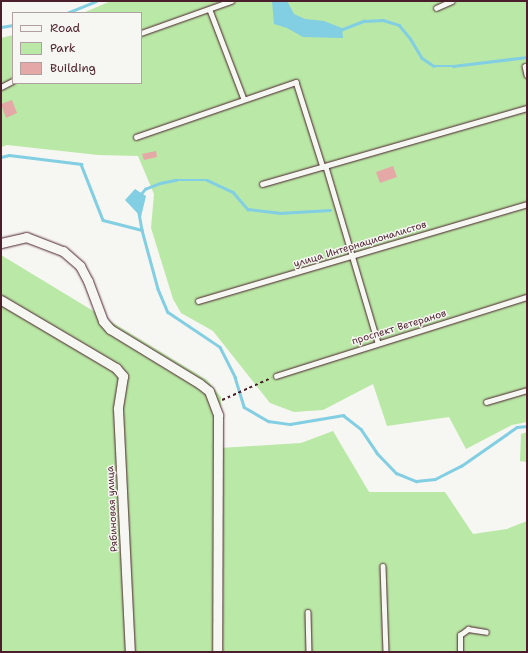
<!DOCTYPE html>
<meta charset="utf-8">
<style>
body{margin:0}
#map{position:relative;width:528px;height:653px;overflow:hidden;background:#f6f6f2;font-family:"Shantell Sans",sans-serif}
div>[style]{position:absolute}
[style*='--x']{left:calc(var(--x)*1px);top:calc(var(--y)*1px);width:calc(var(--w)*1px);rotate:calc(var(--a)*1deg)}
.green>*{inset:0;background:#bae8a6}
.water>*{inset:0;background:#82cee2}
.stream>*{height:2.5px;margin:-1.25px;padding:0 1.25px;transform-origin:1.25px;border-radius:1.25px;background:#82cee2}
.building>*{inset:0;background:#e4a9a6}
.path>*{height:1.5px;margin-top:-0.75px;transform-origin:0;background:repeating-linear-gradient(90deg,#4a1f2b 0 3px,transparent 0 6px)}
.roads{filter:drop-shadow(0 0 1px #4a1f2b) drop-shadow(0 0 1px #4a1f2b)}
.service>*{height:4.5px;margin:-2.25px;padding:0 2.25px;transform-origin:2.25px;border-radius:2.25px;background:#f6f6f2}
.minor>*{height:9px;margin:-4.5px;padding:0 4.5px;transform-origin:4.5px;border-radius:4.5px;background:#f6f6f2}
span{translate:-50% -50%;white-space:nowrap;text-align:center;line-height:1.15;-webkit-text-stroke:3px #f6f6f2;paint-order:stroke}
.street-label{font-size:10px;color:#4a1f2b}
.frame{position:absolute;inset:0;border:2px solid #4a1f2b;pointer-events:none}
.legend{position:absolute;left:12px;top:12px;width:130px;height:72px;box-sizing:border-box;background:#f6f6f2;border:1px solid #b1a0a2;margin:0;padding:5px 7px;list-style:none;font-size:12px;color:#4a1f2b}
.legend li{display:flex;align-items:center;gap:8px;height:20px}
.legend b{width:20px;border:1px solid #b1a0a2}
</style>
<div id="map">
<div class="green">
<div style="clip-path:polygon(111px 1px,527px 1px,527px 422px,512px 425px,466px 449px,449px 417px,387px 426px,373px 384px,323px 410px,294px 412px,270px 403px,213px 331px,181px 313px,173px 299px,151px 228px,154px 194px,138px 156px,98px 155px,7px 145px,1px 147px,1px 38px,13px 35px,13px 83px,141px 83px,141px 13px,83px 13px)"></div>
<div style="clip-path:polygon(1px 255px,207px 380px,221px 397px,220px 448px,301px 443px,333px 431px,369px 492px,445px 492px,473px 534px,507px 529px,527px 521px,527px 652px,1px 652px)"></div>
<div style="clip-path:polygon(527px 432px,527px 462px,520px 461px,521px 434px)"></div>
</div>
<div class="water">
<div style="clip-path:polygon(272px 1px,287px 1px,294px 14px,305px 19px,324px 21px,342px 28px,343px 38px,303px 37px,287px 28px,274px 24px)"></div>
<div style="clip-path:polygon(135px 189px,146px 196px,141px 217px,125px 200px)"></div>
</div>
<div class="stream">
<div style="--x:67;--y:13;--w:31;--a:-22"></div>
<div style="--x:1;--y:27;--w:12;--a:-9"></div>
<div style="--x:340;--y:30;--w:26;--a:-21"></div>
<div style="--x:364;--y:21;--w:19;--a:-3"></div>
<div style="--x:383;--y:20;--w:17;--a:17"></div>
<div style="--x:399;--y:25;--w:17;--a:50"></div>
<div style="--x:410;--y:38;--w:23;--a:59"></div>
<div style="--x:422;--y:58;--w:14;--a:34"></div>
<div style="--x:434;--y:66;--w:19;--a:0"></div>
<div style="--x:453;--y:66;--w:75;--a:-6.9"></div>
<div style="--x:1;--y:157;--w:8;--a:-14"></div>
<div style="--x:9;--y:155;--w:73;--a:7.1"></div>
<div style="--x:81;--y:164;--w:60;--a:68.6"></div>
<div style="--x:103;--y:220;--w:40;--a:14.4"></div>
<div style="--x:142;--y:230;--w:61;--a:74.8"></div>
<div style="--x:158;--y:289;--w:25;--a:67"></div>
<div style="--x:168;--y:312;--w:63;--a:33.9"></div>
<div style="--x:220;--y:347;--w:34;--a:63"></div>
<div style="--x:235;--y:377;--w:31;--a:73"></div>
<div style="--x:244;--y:407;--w:28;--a:30"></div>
<div style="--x:268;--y:421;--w:22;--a:8"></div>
<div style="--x:290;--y:424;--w:54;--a:-9.6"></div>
<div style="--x:343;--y:415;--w:23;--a:38"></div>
<div style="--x:361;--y:429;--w:29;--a:56"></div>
<div style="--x:377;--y:453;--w:28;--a:46"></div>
<div style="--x:396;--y:473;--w:22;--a:22"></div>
<div style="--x:416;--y:481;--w:19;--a:-6"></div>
<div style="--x:435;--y:479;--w:29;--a:-27"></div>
<div style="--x:461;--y:466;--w:68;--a:-34.9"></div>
<div style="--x:517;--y:427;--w:10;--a:-6"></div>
<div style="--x:140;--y:195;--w:8;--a:-50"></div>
<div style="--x:145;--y:189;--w:16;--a:-22"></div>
<div style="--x:160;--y:183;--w:16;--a:-11"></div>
<div style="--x:176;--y:180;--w:31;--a:0"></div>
<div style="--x:207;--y:180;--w:29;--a:25"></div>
<div style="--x:233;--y:192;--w:23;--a:49"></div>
<div style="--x:248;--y:209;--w:31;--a:7"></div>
<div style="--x:279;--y:213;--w:51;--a:-3.4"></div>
<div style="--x:139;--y:213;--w:17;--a:80"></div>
</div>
<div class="building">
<div style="clip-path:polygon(12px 100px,17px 113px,6px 118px,1px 104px)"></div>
<div style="clip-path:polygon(156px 151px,157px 157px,144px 160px,142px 154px)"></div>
<div style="clip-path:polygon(393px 166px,397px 177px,380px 183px,376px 172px)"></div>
</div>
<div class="path">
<div style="--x:222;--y:400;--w:54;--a:-24.2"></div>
</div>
<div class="roads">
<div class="service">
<div style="--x:436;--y:8;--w:17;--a:-24"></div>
<div style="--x:210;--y:10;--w:95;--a:69.1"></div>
<div style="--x:141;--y:33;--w:96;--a:-19.6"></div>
<div style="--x:525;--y:66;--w:9;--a:77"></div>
<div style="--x:1;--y:87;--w:13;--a:-27"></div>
<div style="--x:136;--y:137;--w:169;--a:-19"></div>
<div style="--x:296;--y:82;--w:89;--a:72.4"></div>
<div style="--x:326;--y:167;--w:183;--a:73.5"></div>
<div style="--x:262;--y:184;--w:276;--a:-16"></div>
<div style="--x:198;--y:301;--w:343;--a:-16.4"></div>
<div style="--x:276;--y:376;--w:263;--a:-17.5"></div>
<div style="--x:486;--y:402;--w:43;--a:-16.3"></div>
<div style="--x:383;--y:566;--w:86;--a:88"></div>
<div style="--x:308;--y:612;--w:40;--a:88.6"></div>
<div style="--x:460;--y:652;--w:17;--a:-90"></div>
<div style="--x:460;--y:635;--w:10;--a:-37"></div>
<div style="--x:468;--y:629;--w:18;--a:9"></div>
</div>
<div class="minor">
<div style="--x:1;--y:243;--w:26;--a:-13"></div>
<div style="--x:26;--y:237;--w:40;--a:21"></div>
<div style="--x:63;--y:251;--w:23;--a:41"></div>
<div style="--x:80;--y:266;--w:17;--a:62"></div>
<div style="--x:88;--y:281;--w:43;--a:69.4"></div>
<div style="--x:103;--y:321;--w:11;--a:49"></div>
<div style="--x:110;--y:329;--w:105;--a:31.4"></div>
<div style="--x:200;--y:384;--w:11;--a:38"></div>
<div style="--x:209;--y:391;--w:26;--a:69"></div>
<div style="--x:218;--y:415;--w:237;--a:90.2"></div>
<div style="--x:1;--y:300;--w:134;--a:30.6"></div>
<div style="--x:116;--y:368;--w:11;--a:49"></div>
<div style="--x:123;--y:376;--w:33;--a:99"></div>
<div style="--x:118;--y:409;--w:243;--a:87.2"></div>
</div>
</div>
<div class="street-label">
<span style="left:360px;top:244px;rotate:-17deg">улица Интернационалистов</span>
<span style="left:399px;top:327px;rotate:-17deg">проспект Ветеранов</span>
<span style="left:112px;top:509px;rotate:-93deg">Рябиновая улица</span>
</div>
<div class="frame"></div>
<ul class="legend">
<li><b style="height:5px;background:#f6f6f2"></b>Road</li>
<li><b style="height:11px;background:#bae8a6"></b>Park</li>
<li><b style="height:11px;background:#e4a9a6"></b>Building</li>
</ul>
</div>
